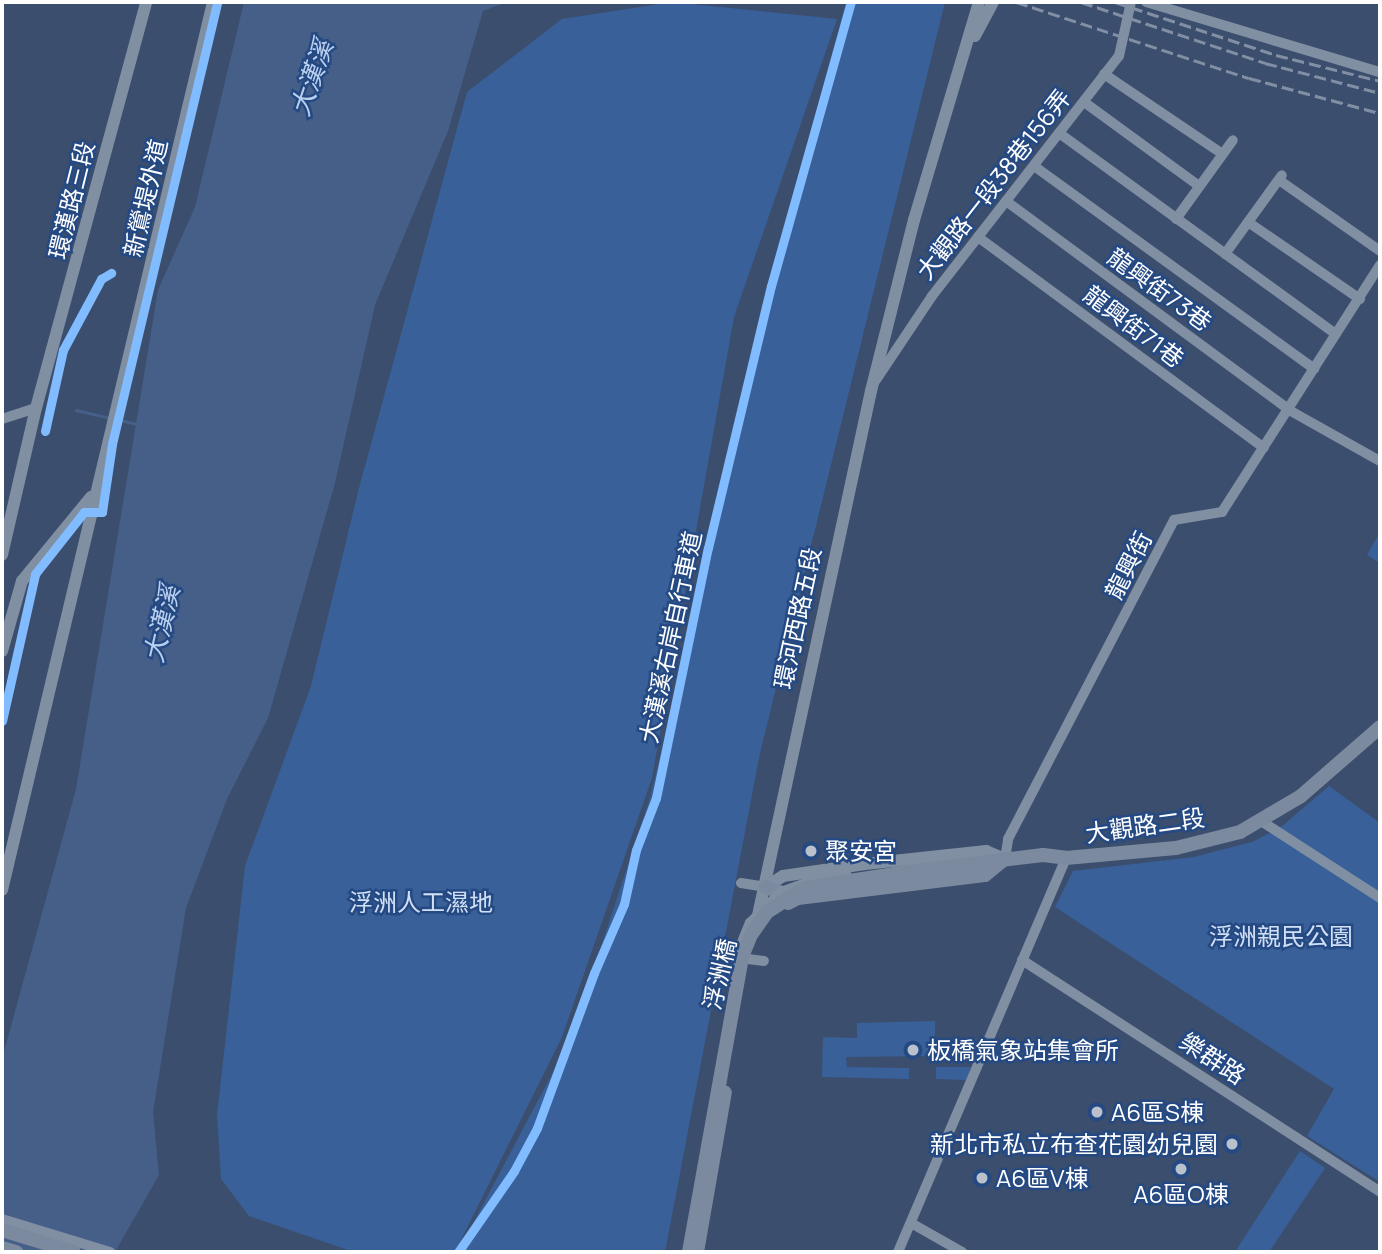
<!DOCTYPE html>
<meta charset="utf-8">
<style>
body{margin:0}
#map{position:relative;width:1382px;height:1254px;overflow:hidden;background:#3b4e6d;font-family:Manrope,"Noto Sans TC",sans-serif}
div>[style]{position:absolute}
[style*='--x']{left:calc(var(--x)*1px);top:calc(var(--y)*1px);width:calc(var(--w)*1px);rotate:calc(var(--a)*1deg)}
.green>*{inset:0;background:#396099}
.water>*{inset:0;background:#465f88}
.stream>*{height:2.5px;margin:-1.25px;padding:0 1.25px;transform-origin:1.25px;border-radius:1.25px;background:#465f88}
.minor>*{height:10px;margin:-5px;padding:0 5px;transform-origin:5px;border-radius:5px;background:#818fa3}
.tertiary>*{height:12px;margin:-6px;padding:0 6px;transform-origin:6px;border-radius:6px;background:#818fa3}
.secondary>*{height:14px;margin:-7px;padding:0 7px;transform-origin:7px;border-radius:7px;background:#7c8a9f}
.rail>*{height:2.5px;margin-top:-1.25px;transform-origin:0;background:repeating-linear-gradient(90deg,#818ea3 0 12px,transparent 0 17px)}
.minor-bridge>*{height:10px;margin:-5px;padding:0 5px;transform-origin:5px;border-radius:5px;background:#818fa3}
.secondary-bridge>*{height:14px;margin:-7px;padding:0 7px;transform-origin:7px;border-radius:7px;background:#7c8a9f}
.cycleway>*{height:9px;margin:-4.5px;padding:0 4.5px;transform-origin:4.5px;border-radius:4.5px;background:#80bcff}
.dots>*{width:19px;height:19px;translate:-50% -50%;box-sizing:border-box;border:4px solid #254a83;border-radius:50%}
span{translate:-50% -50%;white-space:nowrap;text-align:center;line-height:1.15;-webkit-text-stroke:5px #254a83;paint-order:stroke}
.street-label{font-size:24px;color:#fff}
.poi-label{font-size:24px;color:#fff}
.left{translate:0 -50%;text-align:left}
.right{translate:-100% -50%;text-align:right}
.park-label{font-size:24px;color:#d1e0f6}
.water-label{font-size:26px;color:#b9d0ef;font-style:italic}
.frame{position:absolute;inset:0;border:4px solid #fff;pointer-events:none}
</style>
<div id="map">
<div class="green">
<div style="clip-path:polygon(672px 2px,837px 19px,734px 317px,652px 778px,562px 1037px,455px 1252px,354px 1252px,249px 1216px,221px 1179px,217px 1115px,245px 866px,311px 686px,359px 488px,467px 92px,562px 19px)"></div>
<div style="clip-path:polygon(846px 2px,945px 2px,760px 753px,665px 1252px,458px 1252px,571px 1038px,650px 798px,802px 164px)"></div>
<div style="clip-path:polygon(1380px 532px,1380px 563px,1367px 555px)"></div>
<div style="clip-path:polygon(1329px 786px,1380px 823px,1380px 1182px,1307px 1136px,1334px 1089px,1055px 907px,1073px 871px,1194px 857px,1252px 842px,1281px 827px)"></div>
<div style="clip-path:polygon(935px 1021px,935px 1056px,846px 1057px,847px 1067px,909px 1068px,909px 1079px,822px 1077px,823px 1037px,857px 1038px,857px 1023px)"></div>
<div style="clip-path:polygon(936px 1067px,971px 1067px,966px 1080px,936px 1079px)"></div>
<div style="clip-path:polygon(1300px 1151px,1325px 1168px,1269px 1252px,1235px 1252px)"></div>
</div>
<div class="water">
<div style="clip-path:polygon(244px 2px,507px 2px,483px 11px,448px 131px,375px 305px,335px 483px,268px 718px,227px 799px,186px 908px,153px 1112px,159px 1175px,115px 1252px,2px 1252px,2px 1059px,76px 789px,158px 290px,195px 207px)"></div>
</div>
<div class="stream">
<div style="--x:76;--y:410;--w:35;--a:13"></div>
<div style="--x:120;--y:420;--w:17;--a:13"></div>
</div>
<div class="minor">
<div style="--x:1146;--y:2;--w:244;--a:16.7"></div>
<div style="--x:1104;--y:74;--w:141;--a:34"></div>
<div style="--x:1084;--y:102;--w:142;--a:36.1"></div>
<div style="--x:1059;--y:133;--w:342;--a:36"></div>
<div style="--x:1034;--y:166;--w:346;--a:35.9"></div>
<div style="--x:1279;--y:180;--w:123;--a:35.1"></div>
<div style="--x:1006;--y:201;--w:352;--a:36.4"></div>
<div style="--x:1289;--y:410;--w:104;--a:29.3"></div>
<div style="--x:1176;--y:219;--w:97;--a:-54.2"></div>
<div style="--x:1248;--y:222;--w:136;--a:34.5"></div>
<div style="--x:978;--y:237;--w:355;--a:36.4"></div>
<div style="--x:1225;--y:254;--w:97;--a:-54.2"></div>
<div style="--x:876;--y:380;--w:101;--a:-56.3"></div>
<div style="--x:932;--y:296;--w:304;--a:-52.1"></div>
<div style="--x:1119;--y:56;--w:55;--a:-77.5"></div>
<div style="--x:2;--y:419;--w:36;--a:-18"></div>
<div style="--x:1261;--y:821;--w:142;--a:32.9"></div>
<div style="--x:1005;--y:859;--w:20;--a:-81"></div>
<div style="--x:1008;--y:839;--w:360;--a:-62.5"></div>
<div style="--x:1174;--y:520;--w:49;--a:-9.5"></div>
<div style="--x:1222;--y:512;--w:293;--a:-57.4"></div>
<div style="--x:741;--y:883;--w:25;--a:9"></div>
<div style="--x:748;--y:959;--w:16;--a:7"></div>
<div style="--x:1022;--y:960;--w:427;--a:32.9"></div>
<div style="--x:2;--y:1219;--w:113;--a:17"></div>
<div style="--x:911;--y:1223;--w:59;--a:29.6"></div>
<div style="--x:898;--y:1252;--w:428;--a:-66.9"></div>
</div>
<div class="tertiary">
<div style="--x:975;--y:36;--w:38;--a:-62"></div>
<div style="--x:2;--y:555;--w:151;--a:-77"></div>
<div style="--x:36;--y:408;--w:421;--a:-74.8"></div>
<div style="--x:2;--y:651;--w:73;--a:-74.1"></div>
<div style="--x:22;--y:581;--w:109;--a:-50.6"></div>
<div style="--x:766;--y:887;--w:20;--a:-33"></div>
<div style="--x:783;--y:876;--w:83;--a:-8.3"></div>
<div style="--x:865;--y:864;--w:122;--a:-6.1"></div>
<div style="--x:986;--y:851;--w:21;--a:23"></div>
<div style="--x:2;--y:890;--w:913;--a:-76.63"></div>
<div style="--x:757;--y:920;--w:541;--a:-77.84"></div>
<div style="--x:871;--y:391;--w:176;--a:-75.9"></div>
<div style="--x:914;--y:220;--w:227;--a:-73.4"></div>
</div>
<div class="secondary">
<div style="--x:914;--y:871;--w:130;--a:-7.1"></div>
<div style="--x:1043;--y:855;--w:23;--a:7"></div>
<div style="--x:1066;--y:858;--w:110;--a:-5.2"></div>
<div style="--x:1176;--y:848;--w:66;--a:-14"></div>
<div style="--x:1240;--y:832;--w:71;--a:-30.5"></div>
<div style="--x:1301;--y:796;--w:105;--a:-41.1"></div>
<div style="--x:766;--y:887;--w:26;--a:21"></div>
<div style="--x:788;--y:903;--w:11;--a:-27"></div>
<div style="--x:798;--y:898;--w:188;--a:-7"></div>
<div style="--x:985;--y:875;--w:26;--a:-39"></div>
<div style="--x:2;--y:1230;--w:75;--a:17"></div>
<div style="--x:2;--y:1248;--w:15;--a:16"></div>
<div style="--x:697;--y:1252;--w:162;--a:-80.1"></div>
</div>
<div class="rail">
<div style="--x:1016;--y:2;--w:245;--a:18.1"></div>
<div style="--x:1249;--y:78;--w:136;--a:15"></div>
<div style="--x:1081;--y:2;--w:194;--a:18.3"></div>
<div style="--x:1265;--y:63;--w:119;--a:14.6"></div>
<div style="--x:1115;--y:2;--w:169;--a:18.2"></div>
<div style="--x:1276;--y:55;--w:107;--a:14"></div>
</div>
<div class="minor-bridge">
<div style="--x:736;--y:957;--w:37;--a:-68"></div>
<div style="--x:750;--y:923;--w:44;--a:-45"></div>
<div style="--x:781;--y:892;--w:37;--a:-20"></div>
<div style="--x:816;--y:879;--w:31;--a:-7"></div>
</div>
<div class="secondary-bridge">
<div style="--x:689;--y:1252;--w:300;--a:-79.8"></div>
<div style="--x:742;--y:957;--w:24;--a:-68"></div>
<div style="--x:751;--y:935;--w:28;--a:-55"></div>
<div style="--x:767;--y:912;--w:45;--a:-32.3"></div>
<div style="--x:805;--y:888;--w:110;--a:-8.9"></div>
</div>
<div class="cycleway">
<div style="--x:45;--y:431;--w:83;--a:-77.5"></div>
<div style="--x:63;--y:350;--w:81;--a:-61.8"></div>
<div style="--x:101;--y:279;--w:12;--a:-31"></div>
<div style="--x:2;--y:721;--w:151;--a:-77.3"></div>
<div style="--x:35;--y:574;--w:79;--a:-51.7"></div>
<div style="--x:84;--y:512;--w:18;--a:0"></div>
<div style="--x:102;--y:512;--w:69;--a:-81.6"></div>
<div style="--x:112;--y:444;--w:454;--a:-76.6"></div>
<div style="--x:458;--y:1252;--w:98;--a:-55.3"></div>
<div style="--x:514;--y:1171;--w:49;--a:-61.9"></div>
<div style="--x:537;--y:1128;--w:165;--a:-69.8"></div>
<div style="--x:594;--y:973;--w:75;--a:-66.5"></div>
<div style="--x:624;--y:904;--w:55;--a:-77.5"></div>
<div style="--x:636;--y:850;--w:56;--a:-69"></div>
<div style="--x:656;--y:798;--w:255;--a:-78.3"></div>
<div style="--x:708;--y:548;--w:269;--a:-76.5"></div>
<div style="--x:771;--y:286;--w:295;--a:-74.3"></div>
</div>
<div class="dots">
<div style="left:811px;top:851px;background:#bac1cc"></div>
<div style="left:913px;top:1050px;background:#bac1cc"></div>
<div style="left:1097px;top:1112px;background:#bac1cc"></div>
<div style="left:1232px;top:1144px;background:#bac1cc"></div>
<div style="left:1181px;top:1169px;background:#bac1cc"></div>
<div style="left:982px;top:1178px;background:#bac1cc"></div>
</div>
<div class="street-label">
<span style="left:993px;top:184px;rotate:-52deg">大觀路一段38巷156弄</span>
<span style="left:145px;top:198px;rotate:-77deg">新鶯堤外道</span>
<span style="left:71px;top:200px;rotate:-76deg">環漢路三段</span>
<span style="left:1160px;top:289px;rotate:36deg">龍興街73巷</span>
<span style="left:1134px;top:326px;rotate:37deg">龍興街71巷</span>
<span style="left:1128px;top:565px;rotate:-63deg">龍興街</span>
<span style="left:797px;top:618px;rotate:-78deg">環河西路五段</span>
<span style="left:670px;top:637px;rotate:-78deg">大漢溪右岸自行車道</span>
<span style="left:1145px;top:825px;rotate:-8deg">大觀路二段</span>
<span style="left:719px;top:974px;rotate:-77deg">浮洲橋</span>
<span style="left:1213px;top:1058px;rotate:33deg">樂群路</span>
</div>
<div class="poi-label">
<span class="left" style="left:825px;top:851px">聚安宮</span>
<span class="left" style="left:927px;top:1050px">板橋氣象站集會所</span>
<span class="left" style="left:1111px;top:1112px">A6區S棟</span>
<span class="right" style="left:1218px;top:1144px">新北市私立布查花園幼兒園</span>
<span class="left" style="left:996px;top:1178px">A6區V棟</span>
<span style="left:1181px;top:1194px">A6區O棟</span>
</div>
<div class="park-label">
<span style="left:421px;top:902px">浮洲人工濕地</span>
<span style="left:1281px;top:936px">浮洲親民公園</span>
</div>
<div class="water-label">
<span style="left:312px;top:78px;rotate:-71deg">大漢溪</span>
<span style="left:162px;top:624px;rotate:-77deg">大漢溪</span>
</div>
<div class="frame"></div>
</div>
